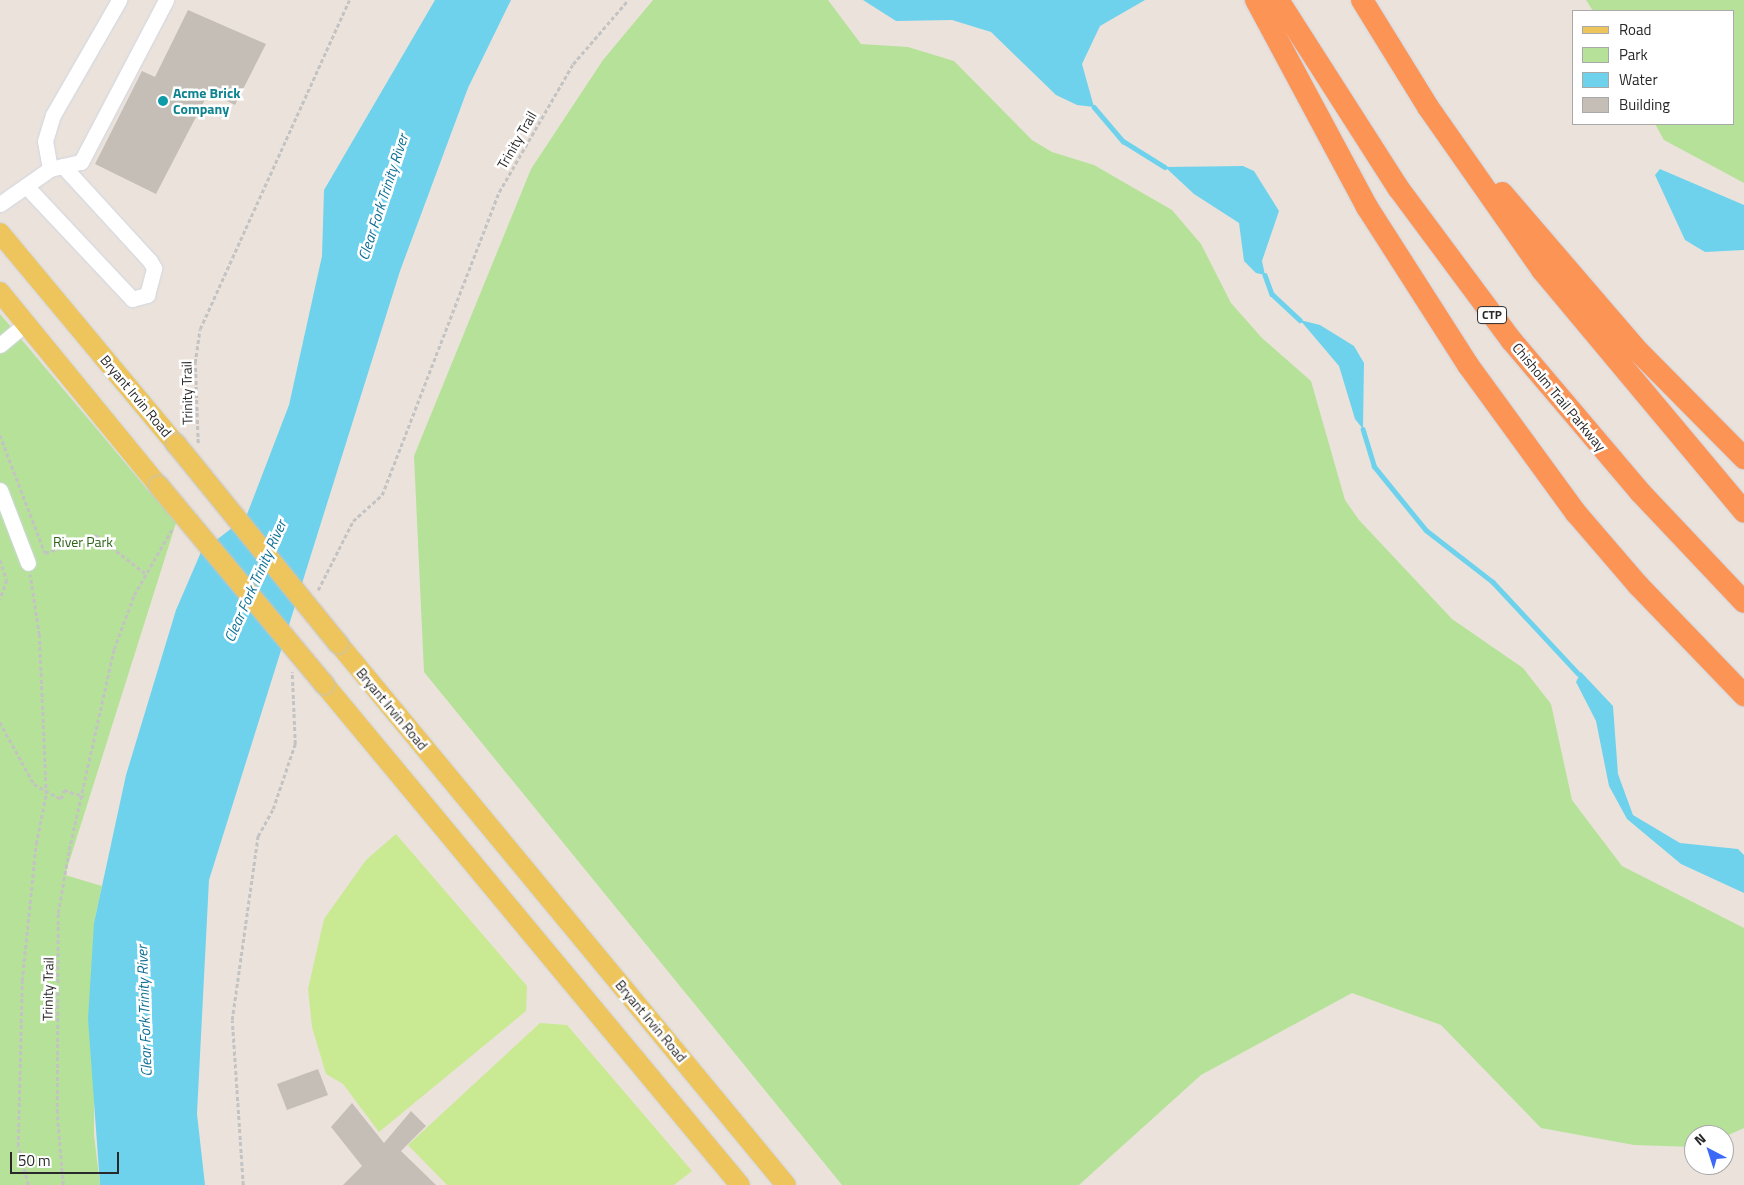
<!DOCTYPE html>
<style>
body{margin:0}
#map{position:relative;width:1744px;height:1185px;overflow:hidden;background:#ebe3db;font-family:"Titillium Web",sans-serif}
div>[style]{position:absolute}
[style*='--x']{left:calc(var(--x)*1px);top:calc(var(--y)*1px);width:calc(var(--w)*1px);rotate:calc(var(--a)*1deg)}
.green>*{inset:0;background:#b5e298}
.pitch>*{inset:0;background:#c9e993}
.water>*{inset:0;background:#6fd2ed}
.stream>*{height:4.5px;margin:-2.25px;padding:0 2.25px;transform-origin:2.25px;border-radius:2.25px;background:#6fd2ed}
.building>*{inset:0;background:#c4beb7}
.path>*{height:2.5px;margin-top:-1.25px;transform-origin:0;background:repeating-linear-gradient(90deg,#c3c3c3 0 4px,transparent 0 6.5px)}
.roads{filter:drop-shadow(0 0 1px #d0d5e2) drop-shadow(0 0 1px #d0d5e2)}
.minor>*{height:15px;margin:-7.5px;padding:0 7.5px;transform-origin:7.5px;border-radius:7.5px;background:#fff}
.major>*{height:20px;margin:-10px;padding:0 10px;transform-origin:10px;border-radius:10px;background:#eec55d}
.highway>*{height:22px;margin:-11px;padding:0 11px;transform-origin:11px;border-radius:11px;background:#fc9455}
.bridges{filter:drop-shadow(0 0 1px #c3c3c3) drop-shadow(0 0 1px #c3c3c3)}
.major-bridge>*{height:20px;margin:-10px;padding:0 10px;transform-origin:10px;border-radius:10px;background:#eec55d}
.dots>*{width:14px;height:14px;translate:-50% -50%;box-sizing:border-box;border:2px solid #fff;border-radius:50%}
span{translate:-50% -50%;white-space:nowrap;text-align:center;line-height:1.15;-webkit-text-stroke:5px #fff;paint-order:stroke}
.shield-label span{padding:1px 4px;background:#fff;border:1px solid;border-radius:4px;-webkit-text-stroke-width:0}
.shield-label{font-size:12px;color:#292929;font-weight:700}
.culture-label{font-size:14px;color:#0d838f;font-weight:700}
.left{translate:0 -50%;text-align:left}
.street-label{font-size:14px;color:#292929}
.park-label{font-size:14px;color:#2e651b}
.water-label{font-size:15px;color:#0f7097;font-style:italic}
.legend{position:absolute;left:1572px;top:10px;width:162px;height:115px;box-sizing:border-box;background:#fff;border:1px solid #a9a9a9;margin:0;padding:6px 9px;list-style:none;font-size:15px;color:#292929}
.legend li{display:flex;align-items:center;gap:10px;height:25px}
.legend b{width:25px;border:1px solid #a9a9a9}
.north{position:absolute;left:1684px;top:1125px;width:50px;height:50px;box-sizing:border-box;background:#fff;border:1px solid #a9a9a9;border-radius:50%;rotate:320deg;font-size:14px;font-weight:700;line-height:20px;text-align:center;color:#292929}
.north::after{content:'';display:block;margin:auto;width:18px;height:22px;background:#3c69f7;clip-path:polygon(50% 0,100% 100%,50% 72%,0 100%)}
.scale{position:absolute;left:10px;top:1152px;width:109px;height:22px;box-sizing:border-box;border:2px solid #292929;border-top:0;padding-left:6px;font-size:15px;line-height:18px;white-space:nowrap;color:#292929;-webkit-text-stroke:4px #fff;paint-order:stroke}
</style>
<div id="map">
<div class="green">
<div style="clip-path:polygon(653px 0,828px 0,861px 44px,908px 47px,954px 61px,1032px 140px,1052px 152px,1094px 165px,1172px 210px,1201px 244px,1231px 303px,1262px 338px,1311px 381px,1345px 500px,1359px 520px,1452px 619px,1523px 668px,1551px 704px,1572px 800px,1622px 866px,1744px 928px,1744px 1128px,1724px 1137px,1694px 1135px,1694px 1147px,1634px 1145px,1541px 1128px,1441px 1025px,1352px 993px,1201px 1075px,1079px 1185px,842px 1185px,424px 672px,414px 456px,531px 169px,603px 60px)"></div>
<div style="clip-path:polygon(1586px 0,1744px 0,1744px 183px,1664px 140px,1655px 124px,1733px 124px,1733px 11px,1593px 11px)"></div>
<div style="clip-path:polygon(0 314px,176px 523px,65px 875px,102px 886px,94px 923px,94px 1135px,100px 1185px,0 1185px)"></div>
</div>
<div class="pitch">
<div style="clip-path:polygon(396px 834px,527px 986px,526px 1011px,379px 1132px,343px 1084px,326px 1074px,312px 1027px,308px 989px,324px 919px,366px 860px)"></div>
<div style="clip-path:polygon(540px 1023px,567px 1025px,692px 1171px,674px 1185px,447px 1185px,408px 1145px)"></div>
</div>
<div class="water">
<div style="clip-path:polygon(435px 0,511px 0,468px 88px,400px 271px,209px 880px,197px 1114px,205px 1185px,100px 1185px,88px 1019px,94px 923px,126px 775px,176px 610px,201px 552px,246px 517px,289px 405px,322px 256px,324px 190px)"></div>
<div style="clip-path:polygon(863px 0,1145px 0,1100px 26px,1082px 64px,1094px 107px,1077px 105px,1056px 95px,991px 32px,952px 20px,896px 21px)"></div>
<div style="clip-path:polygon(1243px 166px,1254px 171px,1279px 211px,1262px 261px,1265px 275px,1256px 273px,1244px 261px,1239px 223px,1194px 194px,1165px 167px)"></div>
<div style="clip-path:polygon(1660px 169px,1744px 205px,1744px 250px,1705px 252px,1685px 240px,1655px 175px)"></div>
<div style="clip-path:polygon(1300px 320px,1320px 325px,1354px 346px,1364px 363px,1363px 429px,1355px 419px,1339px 366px)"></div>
<div style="clip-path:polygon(1581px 672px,1613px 706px,1618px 774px,1633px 815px,1680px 843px,1738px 849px,1744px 855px,1744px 893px,1681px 864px,1627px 819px,1609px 786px,1596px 721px,1576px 682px)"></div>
</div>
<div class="stream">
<div style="--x:1094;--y:107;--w:45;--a:49.5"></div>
<div style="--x:1123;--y:141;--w:49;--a:31.8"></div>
<div style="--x:1265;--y:275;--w:20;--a:70"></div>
<div style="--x:1272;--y:294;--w:38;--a:43"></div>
<div style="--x:1363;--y:429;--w:39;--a:73"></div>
<div style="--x:1374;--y:466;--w:82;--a:50.9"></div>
<div style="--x:1426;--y:530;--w:85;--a:37.8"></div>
<div style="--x:1493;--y:582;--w:125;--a:47"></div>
</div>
<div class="building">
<div style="clip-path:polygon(188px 10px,266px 44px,235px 105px,209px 92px,156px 194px,95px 164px,142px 71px,155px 77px)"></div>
<div style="clip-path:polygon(318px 1069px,328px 1095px,287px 1110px,277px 1084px)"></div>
<div style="clip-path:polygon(352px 1103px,384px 1143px,411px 1111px,426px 1126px,401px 1151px,436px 1185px,343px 1185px,362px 1166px,331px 1127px)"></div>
</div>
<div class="path">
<div style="--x:0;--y:435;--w:126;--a:69.1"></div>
<div style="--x:45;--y:553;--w:54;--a:-19.4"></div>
<div style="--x:96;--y:535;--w:62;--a:37.8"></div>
<div style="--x:198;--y:443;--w:80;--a:-92.1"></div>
<div style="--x:195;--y:363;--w:34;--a:-82"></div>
<div style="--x:200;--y:329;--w:361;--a:-65.6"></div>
<div style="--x:0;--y:560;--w:21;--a:71"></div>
<div style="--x:7;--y:580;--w:21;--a:109"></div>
<div style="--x:318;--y:590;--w:77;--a:-63.1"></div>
<div style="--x:353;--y:521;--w:39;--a:-42"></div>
<div style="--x:382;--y:495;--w:325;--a:-68.9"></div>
<div style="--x:499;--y:192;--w:148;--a:-60"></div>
<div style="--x:573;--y:64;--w:84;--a:-49.3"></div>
<div style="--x:0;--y:722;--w:71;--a:61.3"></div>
<div style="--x:34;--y:784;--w:31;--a:29"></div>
<div style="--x:61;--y:799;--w:9;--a:-72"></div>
<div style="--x:64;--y:790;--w:21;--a:17"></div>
<div style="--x:28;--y:1185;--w:40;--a:-104.4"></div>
<div style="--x:18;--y:1146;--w:165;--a:-88.6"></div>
<div style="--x:22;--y:981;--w:138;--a:-84.2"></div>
<div style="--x:36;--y:844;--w:51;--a:-78.7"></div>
<div style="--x:46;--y:794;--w:159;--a:-92.5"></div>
<div style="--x:39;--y:635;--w:61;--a:-98.5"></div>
<div style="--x:63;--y:1185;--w:72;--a:-94.8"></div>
<div style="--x:57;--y:1113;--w:200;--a:-89.7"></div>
<div style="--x:58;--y:913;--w:64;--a:-80.1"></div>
<div style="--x:69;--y:850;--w:206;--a:-77.4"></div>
<div style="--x:114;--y:649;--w:58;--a:-69.7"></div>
<div style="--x:134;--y:595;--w:76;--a:-60.1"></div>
<div style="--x:243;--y:1185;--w:165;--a:-93.8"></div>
<div style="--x:232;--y:1020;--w:186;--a:-82"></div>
<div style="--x:258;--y:836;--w:31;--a:-61"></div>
<div style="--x:273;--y:809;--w:69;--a:-71.3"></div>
<div style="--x:295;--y:744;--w:72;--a:-92.4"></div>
</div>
<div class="roads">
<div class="minor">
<div style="--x:50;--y:169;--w:28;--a:-100"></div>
<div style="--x:45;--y:141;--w:27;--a:-73"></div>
<div style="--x:53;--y:115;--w:133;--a:-60.1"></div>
<div style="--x:26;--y:186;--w:155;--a:46.8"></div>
<div style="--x:132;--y:299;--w:16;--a:-15"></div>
<div style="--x:147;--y:295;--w:28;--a:-75"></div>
<div style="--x:154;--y:268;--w:8;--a:-120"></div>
<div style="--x:150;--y:261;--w:129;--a:-132.5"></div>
<div style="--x:0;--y:204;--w:61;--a:-35"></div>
<div style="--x:50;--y:169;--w:32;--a:-13"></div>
<div style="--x:81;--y:162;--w:183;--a:-62.3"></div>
<div style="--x:0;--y:345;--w:34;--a:-40"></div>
<div style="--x:0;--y:490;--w:78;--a:69"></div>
</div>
<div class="major">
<div style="--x:0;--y:233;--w:275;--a:50.2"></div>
<div style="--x:0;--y:292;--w:251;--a:50.7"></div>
<div style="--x:338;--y:643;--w:703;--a:50.42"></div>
<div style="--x:324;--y:684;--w:651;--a:50.3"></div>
</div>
<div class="highway">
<div style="--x:1256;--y:0;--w:235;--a:61.8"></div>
<div style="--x:1367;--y:207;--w:188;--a:57.4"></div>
<div style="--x:1468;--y:365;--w:183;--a:53.9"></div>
<div style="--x:1576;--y:513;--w:95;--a:49.3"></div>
<div style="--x:1638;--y:585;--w:153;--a:46.1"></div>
<div style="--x:1278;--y:0;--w:224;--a:57.4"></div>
<div style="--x:1399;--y:189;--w:189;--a:53.4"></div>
<div style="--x:1512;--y:341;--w:198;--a:49.7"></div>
<div style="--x:1640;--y:492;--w:151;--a:46.6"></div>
<div style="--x:1362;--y:0;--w:126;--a:58.3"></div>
<div style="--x:1428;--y:107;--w:199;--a:55"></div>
<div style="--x:1542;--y:270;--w:315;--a:50.1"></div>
<div style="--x:1502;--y:193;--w:208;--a:49.3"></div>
<div style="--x:1638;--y:351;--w:151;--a:45.3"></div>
</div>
</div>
<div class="bridges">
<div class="major-bridge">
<div style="--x:176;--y:444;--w:257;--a:50.9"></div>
<div style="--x:159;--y:486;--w:258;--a:50.2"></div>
</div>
</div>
<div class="dots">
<div style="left:163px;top:101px;background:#0f9aa8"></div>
</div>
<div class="shield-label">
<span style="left:1492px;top:315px">CTP</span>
</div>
<div class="culture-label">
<span class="left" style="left:173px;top:101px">Acme Brick<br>Company</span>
</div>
<div class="street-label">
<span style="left:517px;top:140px;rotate:-60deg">Trinity Trail</span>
<span style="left:187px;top:393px;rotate:-91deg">Trinity Trail</span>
<span style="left:136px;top:396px;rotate:50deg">Bryant Irvin Road</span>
<span style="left:1559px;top:397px;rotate:50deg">Chisholm Trail Parkway</span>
<span style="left:392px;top:709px;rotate:50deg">Bryant Irvin Road</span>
<span style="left:48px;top:989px;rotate:-89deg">Trinity Trail</span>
<span style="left:651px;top:1021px;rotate:50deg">Bryant Irvin Road</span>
</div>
<div class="park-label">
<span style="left:83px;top:542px">River Park</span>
</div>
<div class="water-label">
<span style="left:383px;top:197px;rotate:-72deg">Clear Fork Trinity River</span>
<span style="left:255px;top:581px;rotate:-66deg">Clear Fork Trinity River</span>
<span style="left:144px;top:1011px;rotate:-92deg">Clear Fork Trinity River</span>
</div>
<ul class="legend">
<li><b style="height:6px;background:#eec55d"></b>Road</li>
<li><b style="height:14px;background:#b5e298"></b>Park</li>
<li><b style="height:14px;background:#6fd2ed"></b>Water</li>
<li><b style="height:14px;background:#c4beb7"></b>Building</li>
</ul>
<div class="north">N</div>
<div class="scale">50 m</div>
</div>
